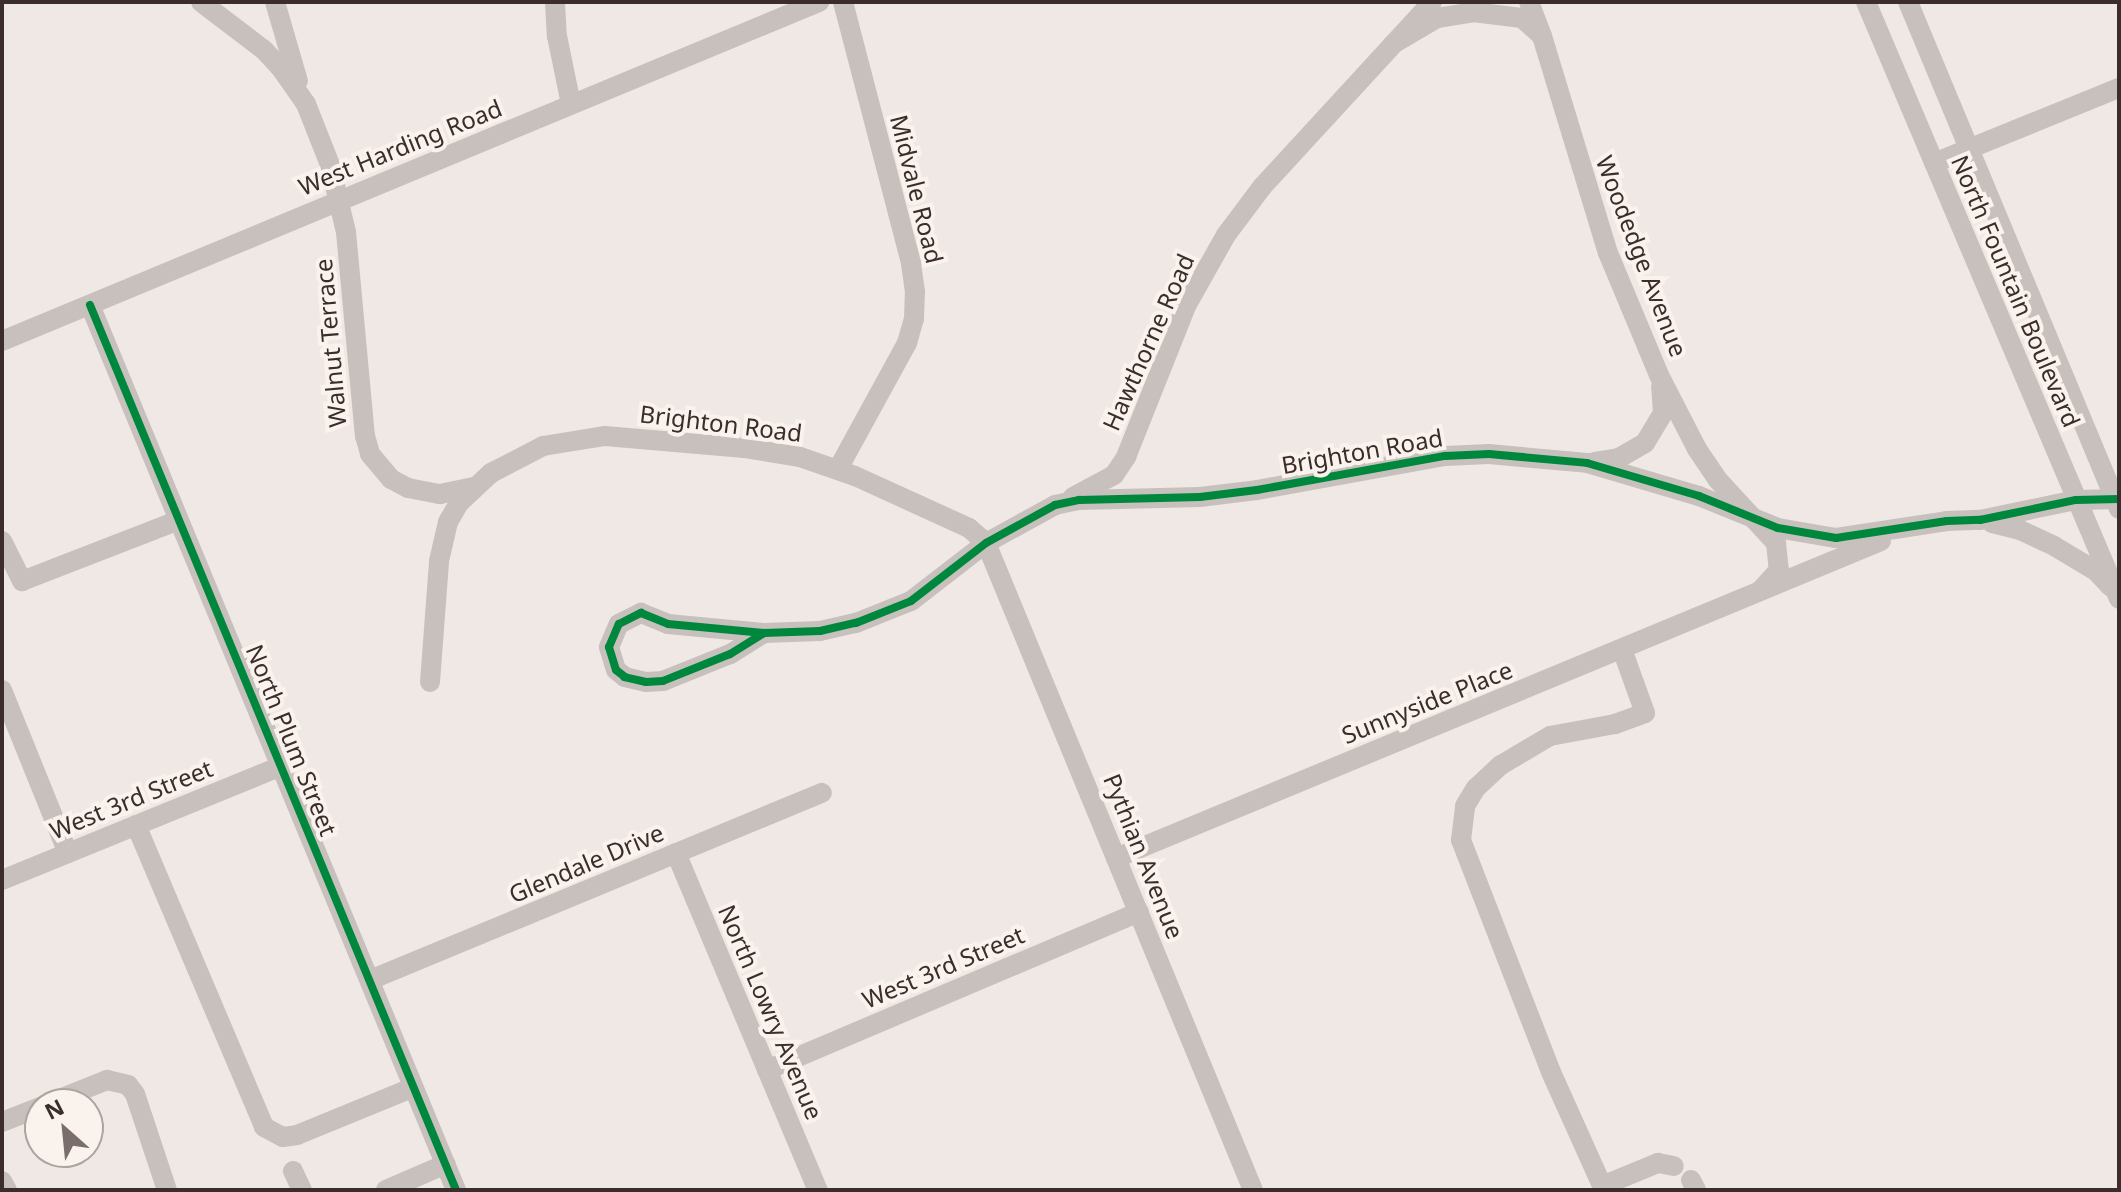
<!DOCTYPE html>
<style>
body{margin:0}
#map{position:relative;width:2121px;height:1192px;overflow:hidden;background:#efe8e4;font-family:"Noto Sans",sans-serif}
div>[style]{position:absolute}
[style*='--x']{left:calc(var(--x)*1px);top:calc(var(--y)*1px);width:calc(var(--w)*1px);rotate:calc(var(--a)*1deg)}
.minor>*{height:20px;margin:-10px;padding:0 10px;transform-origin:10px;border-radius:10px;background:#c8c0bd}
.cycleway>*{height:8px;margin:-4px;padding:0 4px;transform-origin:4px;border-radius:4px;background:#00873e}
span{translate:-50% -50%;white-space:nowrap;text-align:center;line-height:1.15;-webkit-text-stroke:8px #faf2ed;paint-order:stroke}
.street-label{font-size:24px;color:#3a2d2b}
.frame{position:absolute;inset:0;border:4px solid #3a2d2b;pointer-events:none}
.north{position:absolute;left:24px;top:1088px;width:80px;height:80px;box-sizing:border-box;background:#faf2ed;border:2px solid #ada39f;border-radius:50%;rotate:333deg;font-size:22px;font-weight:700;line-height:32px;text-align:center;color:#3a2d2b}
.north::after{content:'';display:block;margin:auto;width:28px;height:36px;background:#796e6c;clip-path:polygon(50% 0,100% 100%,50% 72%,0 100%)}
</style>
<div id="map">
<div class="minor">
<div style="--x:201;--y:2;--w:79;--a:37.3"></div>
<div style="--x:264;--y:50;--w:23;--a:47"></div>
<div style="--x:280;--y:67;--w:45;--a:54.9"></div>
<div style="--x:306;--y:104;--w:66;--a:68.5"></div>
<div style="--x:330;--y:165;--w:69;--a:76.6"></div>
<div style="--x:346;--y:232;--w:205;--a:84.7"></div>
<div style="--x:365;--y:436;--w:19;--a:74"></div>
<div style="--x:370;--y:454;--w:33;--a:50"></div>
<div style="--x:391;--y:479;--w:19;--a:28"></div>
<div style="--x:408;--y:488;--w:33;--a:11"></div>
<div style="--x:440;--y:494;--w:34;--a:-12"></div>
<div style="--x:275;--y:2;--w:82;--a:73.8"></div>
<div style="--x:555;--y:2;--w:34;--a:87"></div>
<div style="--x:557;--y:36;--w:69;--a:78.4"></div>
<div style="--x:1529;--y:2;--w:33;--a:69"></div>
<div style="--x:1866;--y:2;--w:648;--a:67.03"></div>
<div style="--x:1908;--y:2;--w:549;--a:67.4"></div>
<div style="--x:1393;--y:44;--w:51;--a:-30.6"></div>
<div style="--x:1437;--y:18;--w:36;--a:-9"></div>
<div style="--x:1473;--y:12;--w:49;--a:7"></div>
<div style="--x:1522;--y:18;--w:27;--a:42"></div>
<div style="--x:1542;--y:36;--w:227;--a:73.1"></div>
<div style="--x:1608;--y:253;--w:132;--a:67.3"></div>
<div style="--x:1659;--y:375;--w:83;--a:62.8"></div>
<div style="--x:1697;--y:449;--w:37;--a:56"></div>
<div style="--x:1718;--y:480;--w:86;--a:47.4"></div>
<div style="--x:1776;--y:543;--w:27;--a:84"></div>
<div style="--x:1779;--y:570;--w:27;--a:132"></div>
<div style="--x:1934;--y:163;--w:200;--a:-22.1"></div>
<div style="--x:90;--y:305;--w:958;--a:67.53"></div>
<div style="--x:2;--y:341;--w:885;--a:-22.54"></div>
<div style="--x:1595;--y:462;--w:24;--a:-9"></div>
<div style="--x:1619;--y:458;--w:30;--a:-30"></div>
<div style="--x:1645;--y:443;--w:35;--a:-59"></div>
<div style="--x:1663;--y:413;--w:27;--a:-94"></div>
<div style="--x:838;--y:469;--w:144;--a:-61.3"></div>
<div style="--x:907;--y:343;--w:26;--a:-74"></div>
<div style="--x:914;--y:318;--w:26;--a:-88"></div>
<div style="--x:915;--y:292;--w:29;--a:-98"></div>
<div style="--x:911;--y:263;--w:270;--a:-104.6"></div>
<div style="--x:1073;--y:497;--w:47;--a:-28.2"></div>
<div style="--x:1114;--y:475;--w:22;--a:-56"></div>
<div style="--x:1126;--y:457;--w:162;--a:-68.3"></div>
<div style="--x:1186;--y:306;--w:81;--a:-60.6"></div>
<div style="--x:1226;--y:235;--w:60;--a:-53.1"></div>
<div style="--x:1262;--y:187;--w:251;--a:-47.4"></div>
<div style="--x:1992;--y:523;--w:29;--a:14"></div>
<div style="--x:2020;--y:530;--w:38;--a:25"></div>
<div style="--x:2054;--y:546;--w:49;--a:30.8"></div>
<div style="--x:2096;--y:571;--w:21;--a:47"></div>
<div style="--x:2;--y:541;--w:45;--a:63.4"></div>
<div style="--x:22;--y:581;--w:168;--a:-21.2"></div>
<div style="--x:764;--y:633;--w:40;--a:148"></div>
<div style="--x:730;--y:654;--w:72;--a:158.1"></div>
<div style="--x:663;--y:681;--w:17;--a:177"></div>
<div style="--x:646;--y:682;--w:22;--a:-167"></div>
<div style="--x:625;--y:677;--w:11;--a:-142"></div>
<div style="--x:616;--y:670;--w:24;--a:-107"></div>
<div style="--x:609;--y:647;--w:25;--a:-67"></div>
<div style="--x:619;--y:624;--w:25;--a:-27"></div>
<div style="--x:641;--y:613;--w:29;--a:22"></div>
<div style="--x:668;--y:624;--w:96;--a:5.4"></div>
<div style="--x:764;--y:633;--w:56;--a:-2"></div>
<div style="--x:820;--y:631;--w:37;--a:-13"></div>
<div style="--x:856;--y:623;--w:59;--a:-21.8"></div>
<div style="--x:911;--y:601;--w:95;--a:-37.7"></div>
<div style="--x:986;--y:543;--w:79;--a:-28.8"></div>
<div style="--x:1055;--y:505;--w:25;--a:-12"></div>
<div style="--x:1079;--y:500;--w:121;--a:-1.4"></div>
<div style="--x:1200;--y:497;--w:57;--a:-7"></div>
<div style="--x:1257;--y:490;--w:191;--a:-10.3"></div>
<div style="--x:1445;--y:456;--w:44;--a:-2.6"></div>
<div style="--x:1489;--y:454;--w:98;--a:5.2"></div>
<div style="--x:1587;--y:463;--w:117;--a:16.4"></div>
<div style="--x:1699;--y:496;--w:85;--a:22.1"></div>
<div style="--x:1778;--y:528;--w:59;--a:9.8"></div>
<div style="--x:1836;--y:538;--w:112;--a:-8.7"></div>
<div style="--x:1947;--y:521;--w:33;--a:-2"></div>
<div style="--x:1980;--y:520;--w:98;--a:-11.8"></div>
<div style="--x:2076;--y:500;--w:43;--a:-1.3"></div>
<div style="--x:430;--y:682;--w:121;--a:-85.7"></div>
<div style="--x:439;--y:561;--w:40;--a:-77"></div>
<div style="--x:448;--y:522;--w:22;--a:-60"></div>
<div style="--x:459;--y:503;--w:44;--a:-43.2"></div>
<div style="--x:491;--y:473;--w:59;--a:-27.4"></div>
<div style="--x:543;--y:446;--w:63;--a:-9.2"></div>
<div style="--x:605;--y:436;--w:140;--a:4.9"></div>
<div style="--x:744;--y:448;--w:57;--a:9.1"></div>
<div style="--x:800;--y:457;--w:58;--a:19.1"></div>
<div style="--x:855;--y:476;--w:125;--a:24.5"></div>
<div style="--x:969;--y:528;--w:23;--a:41"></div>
<div style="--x:986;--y:543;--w:700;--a:67.58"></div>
<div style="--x:2;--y:690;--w:176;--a:68"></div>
<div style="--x:136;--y:825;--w:328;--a:67"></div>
<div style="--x:264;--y:1127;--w:21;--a:28"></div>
<div style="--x:283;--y:1137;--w:14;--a:-8"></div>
<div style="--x:297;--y:1135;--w:126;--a:-22.3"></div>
<div style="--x:676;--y:853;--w:366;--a:67.2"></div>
<div style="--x:1116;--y:858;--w:828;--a:-22.51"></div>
<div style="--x:2;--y:880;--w:301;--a:-22.2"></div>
<div style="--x:370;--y:980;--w:489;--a:-22.5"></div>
<div style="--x:767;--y:1070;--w:404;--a:-23"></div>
<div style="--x:47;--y:1104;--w:65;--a:-21.8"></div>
<div style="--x:107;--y:1080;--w:22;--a:13"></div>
<div style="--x:128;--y:1085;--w:11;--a:52"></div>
<div style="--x:135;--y:1094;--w:101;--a:71.6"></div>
<div style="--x:2;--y:1122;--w:41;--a:-21.5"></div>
<div style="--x:293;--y:1171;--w:21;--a:65"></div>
<div style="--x:1691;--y:1180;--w:11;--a:63"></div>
<div style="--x:2;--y:1181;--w:10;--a:61"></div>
<div style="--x:1602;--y:1186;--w:61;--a:-22.3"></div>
<div style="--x:1658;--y:1163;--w:16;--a:11"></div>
<div style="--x:386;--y:1190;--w:65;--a:-23.4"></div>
<div style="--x:1604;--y:1190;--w:129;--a:-114.2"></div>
<div style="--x:1551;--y:1072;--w:249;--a:-111.2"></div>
<div style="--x:1461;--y:840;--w:34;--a:-83"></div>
<div style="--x:1465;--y:806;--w:21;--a:-59"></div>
<div style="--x:1476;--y:788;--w:34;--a:-43"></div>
<div style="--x:1501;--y:765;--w:57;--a:-30.6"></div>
<div style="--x:1550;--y:736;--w:66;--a:-10.5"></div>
<div style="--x:1615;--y:724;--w:32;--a:-20"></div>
<div style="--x:1645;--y:713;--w:68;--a:-109.8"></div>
</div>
<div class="cycleway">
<div style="--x:90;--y:305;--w:958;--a:67.53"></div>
<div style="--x:764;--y:633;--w:40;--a:148"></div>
<div style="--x:730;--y:654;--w:72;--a:158.1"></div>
<div style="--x:663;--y:681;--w:17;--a:177"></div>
<div style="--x:646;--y:682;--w:22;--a:-167"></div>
<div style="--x:625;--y:677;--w:11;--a:-142"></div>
<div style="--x:616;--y:670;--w:24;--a:-107"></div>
<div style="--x:609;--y:647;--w:25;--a:-67"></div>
<div style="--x:619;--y:624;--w:25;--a:-27"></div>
<div style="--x:641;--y:613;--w:29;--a:22"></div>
<div style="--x:668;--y:624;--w:96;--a:5.4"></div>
<div style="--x:764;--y:633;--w:56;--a:-2"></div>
<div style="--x:820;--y:631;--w:37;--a:-13"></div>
<div style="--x:856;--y:623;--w:59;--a:-21.8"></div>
<div style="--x:911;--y:601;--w:95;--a:-37.7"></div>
<div style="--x:986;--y:543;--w:79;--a:-28.8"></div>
<div style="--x:1055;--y:505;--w:25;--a:-12"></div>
<div style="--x:1079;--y:500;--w:121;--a:-1.4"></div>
<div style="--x:1200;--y:497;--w:57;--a:-7"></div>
<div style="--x:1257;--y:490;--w:191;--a:-10.3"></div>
<div style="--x:1445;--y:456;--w:44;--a:-2.6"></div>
<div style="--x:1489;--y:454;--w:98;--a:5.2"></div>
<div style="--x:1587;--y:463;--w:117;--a:16.4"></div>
<div style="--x:1699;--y:496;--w:85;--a:22.1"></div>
<div style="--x:1778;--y:528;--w:59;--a:9.8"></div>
<div style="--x:1836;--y:538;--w:112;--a:-8.7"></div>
<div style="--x:1947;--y:521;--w:33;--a:-2"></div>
<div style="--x:1980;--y:520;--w:98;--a:-11.8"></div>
<div style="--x:2076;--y:500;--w:43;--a:-1.3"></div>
</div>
<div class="street-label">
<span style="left:400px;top:147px;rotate:-22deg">West Harding Road</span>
<span style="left:917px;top:189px;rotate:76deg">Midvale Road</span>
<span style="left:1642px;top:256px;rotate:69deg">Woodedge Avenue</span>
<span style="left:2016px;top:291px;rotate:67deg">North Fountain Boulevard</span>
<span style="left:1148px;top:342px;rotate:-66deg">Hawthorne Road</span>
<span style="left:330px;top:343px;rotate:-95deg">Walnut Terrace</span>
<span style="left:721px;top:423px;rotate:7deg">Brighton Road</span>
<span style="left:1362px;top:451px;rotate:-10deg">Brighton Road</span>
<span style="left:1427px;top:702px;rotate:-22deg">Sunnyside Place</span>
<span style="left:292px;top:740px;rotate:68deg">North Plum Street</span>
<span style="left:131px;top:799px;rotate:-22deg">West 3rd Street</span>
<span style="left:1144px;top:856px;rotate:68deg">Pythian Avenue</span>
<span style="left:586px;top:863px;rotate:-23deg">Glendale Drive</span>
<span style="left:943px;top:967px;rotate:-23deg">West 3rd Street</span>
<span style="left:771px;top:1012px;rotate:67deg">North Lowry Avenue</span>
</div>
<div class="frame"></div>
<div class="north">N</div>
</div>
